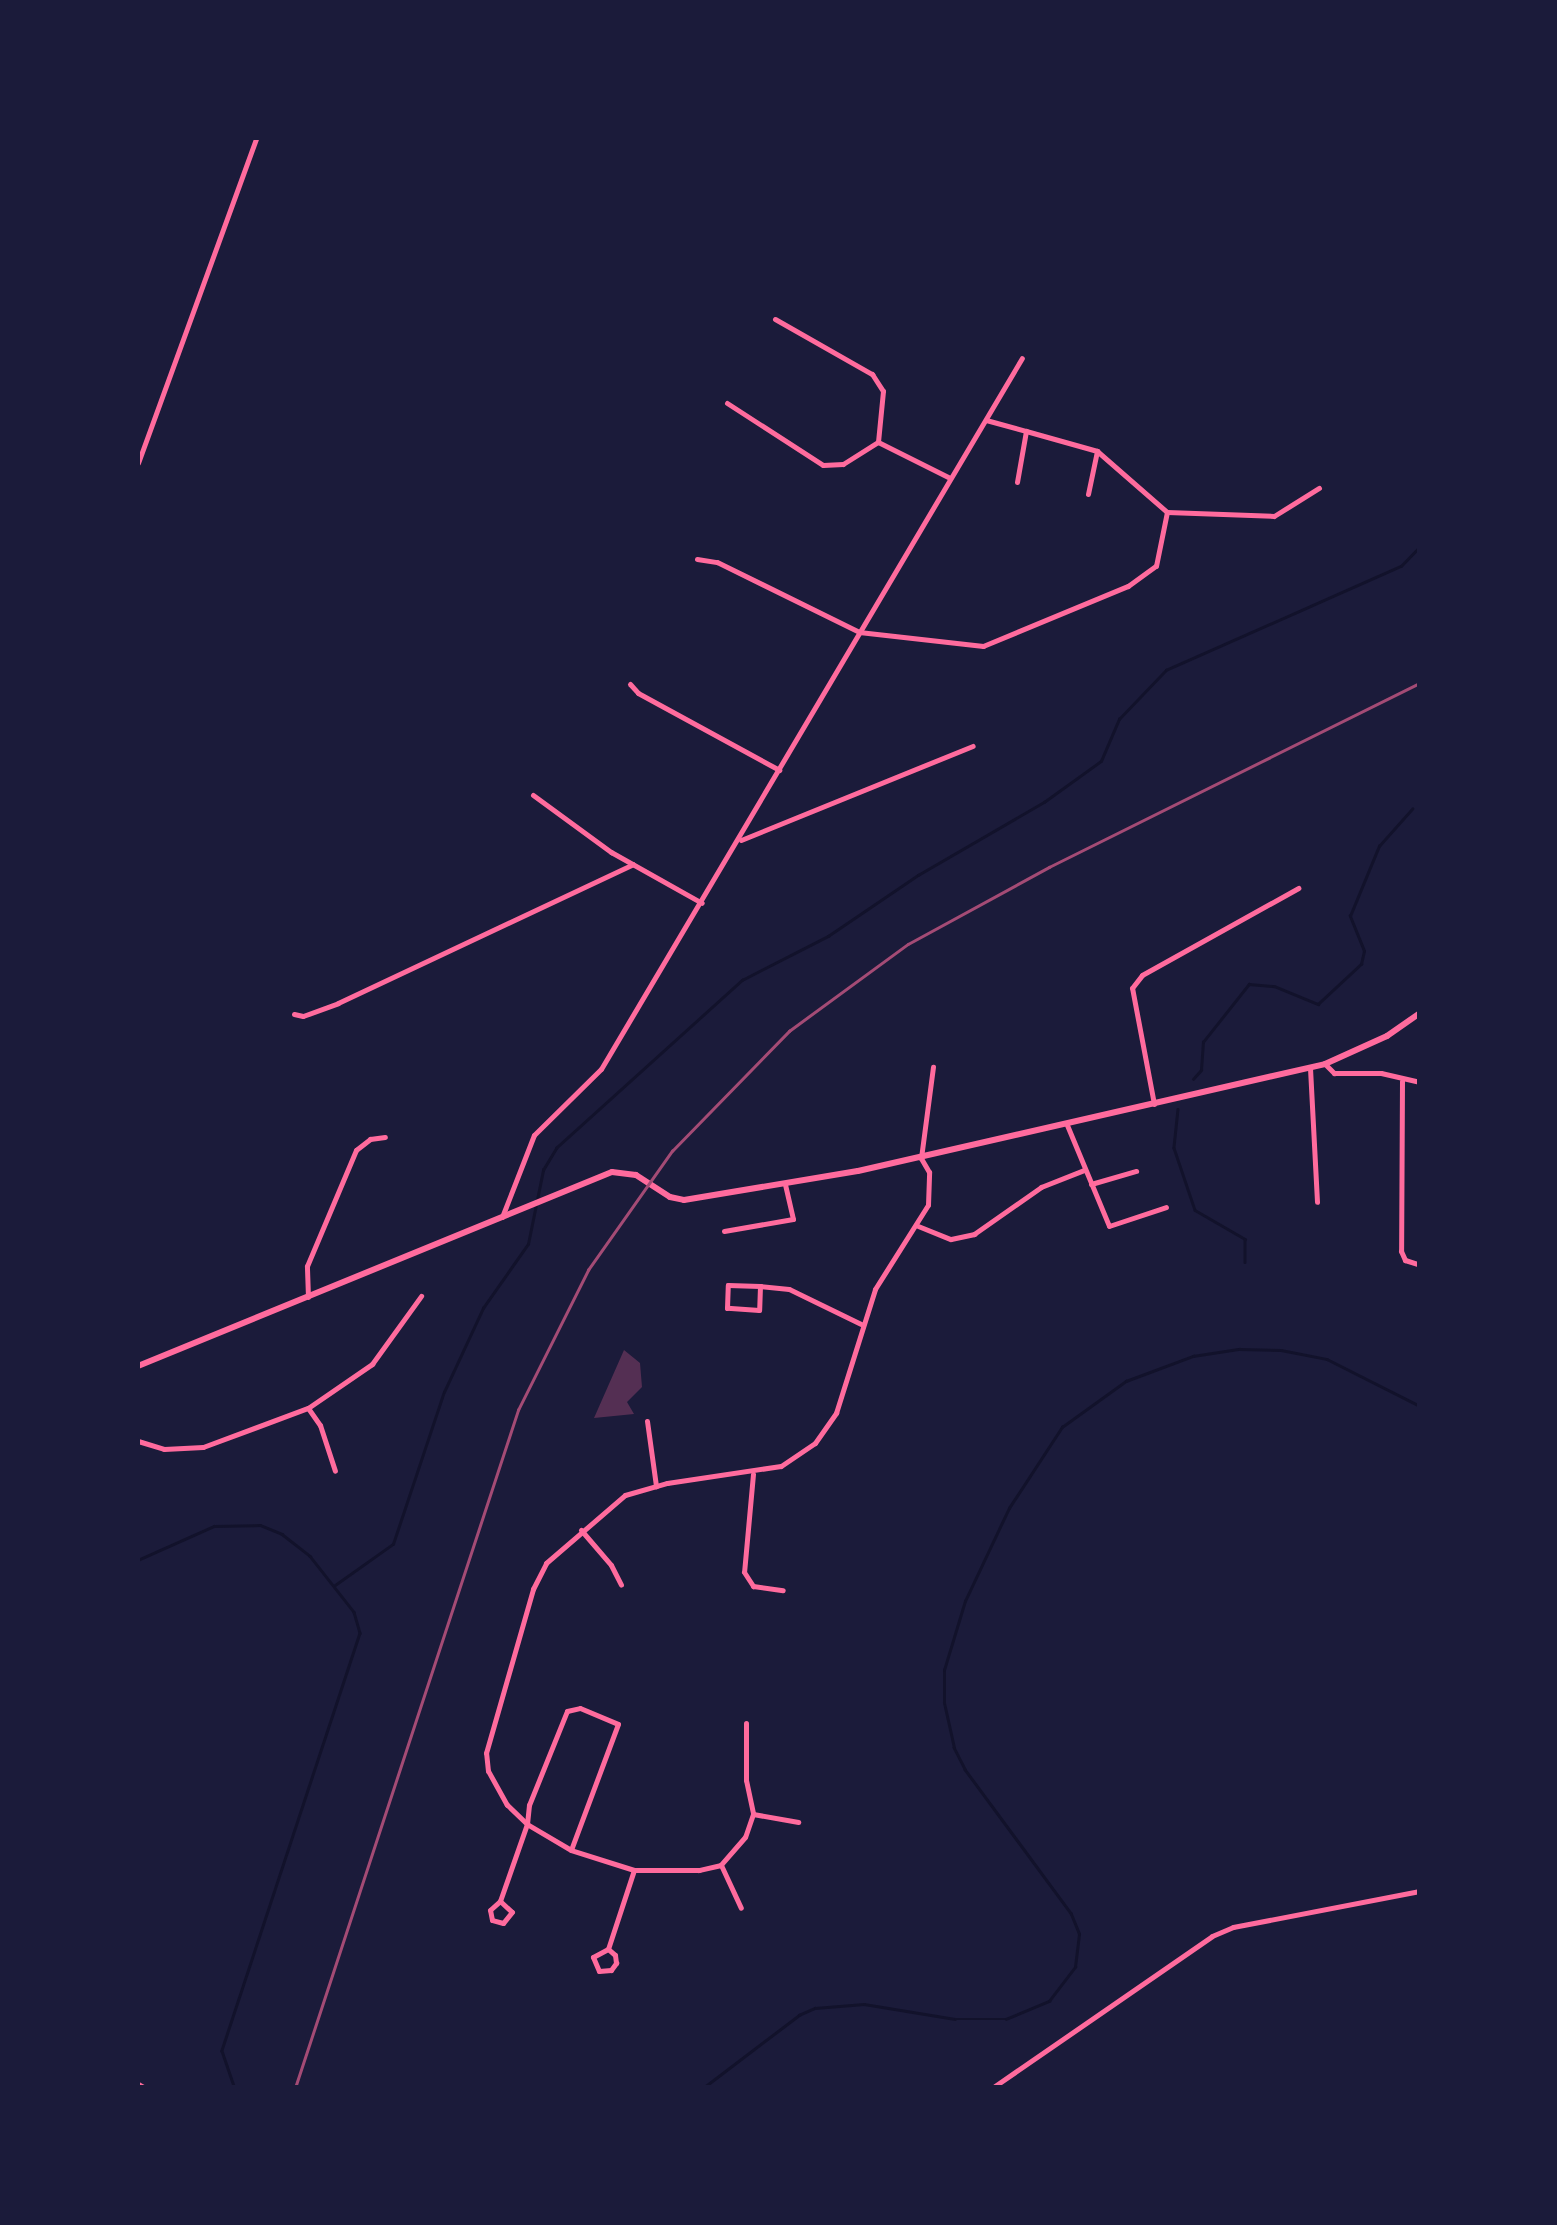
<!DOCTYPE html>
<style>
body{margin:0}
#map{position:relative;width:1557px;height:2225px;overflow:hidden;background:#1b1b3a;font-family:"Source Sans 3",sans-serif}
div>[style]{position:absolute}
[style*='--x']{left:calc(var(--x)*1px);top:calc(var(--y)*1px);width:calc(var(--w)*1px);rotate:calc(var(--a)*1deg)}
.stream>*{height:2.5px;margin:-1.25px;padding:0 1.25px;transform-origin:1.25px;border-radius:1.25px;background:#12122b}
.building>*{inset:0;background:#542f53}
.minor>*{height:5px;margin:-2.5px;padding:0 2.5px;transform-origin:2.5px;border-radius:2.5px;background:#ff6b9d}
.secondary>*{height:6px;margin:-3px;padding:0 3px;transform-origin:3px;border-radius:3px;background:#ff6b9d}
.rail>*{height:2.5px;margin:-1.25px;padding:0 1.25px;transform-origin:1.25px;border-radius:1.25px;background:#a44b75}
span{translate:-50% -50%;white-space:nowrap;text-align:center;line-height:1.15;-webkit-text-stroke:10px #1b1b3a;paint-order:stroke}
.frame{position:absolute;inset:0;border:140px solid #1b1b3a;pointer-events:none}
</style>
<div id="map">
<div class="stream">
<div style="--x:1193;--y:1079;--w:12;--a:-48"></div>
<div style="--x:1201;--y:1070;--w:28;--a:-86"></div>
<div style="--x:1203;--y:1042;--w:74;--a:-51.6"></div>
<div style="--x:1249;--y:984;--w:25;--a:5"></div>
<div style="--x:1274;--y:986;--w:48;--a:22.2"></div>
<div style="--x:1318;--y:1004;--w:59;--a:-42.9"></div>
<div style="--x:1361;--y:964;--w:13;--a:-77"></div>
<div style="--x:1364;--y:951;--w:38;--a:-112"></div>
<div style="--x:1350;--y:916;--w:76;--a:-67.5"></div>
<div style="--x:1379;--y:846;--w:50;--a:-48.3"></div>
<div style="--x:1178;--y:1109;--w:39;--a:96"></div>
<div style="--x:1174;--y:1148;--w:65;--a:71.3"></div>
<div style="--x:1195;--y:1210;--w:58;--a:30.1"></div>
<div style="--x:1245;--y:1239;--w:23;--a:90"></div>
<div style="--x:138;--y:1560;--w:83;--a:-24.1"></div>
<div style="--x:214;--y:1526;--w:46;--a:-1.2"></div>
<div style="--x:260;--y:1525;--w:24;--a:22"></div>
<div style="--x:282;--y:1534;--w:36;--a:38"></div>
<div style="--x:310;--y:1556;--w:71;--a:51.8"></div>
<div style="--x:354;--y:1612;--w:22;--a:74"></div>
<div style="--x:360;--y:1633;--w:440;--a:108.3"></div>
<div style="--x:222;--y:2051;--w:39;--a:71"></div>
<div style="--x:335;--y:1585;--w:71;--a:-35.3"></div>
<div style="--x:393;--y:1544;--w:160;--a:-71.5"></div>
<div style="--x:444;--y:1392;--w:93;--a:-65.1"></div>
<div style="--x:483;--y:1308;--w:78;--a:-54.9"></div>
<div style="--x:528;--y:1244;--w:76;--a:-78.5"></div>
<div style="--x:543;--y:1170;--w:26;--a:-59"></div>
<div style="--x:556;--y:1148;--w:251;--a:-42.1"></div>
<div style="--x:742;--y:980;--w:97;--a:-27.1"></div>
<div style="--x:828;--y:936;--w:109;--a:-34.1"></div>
<div style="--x:918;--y:875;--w:146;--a:-30.1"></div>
<div style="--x:1044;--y:802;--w:70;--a:-35.7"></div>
<div style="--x:1101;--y:761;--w:46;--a:-66.8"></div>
<div style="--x:1119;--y:719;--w:68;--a:-46.2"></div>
<div style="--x:1166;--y:670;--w:257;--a:-23.9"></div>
<div style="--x:1401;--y:566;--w:28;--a:-46"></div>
<div style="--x:703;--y:2088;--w:121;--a:-37.2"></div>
<div style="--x:799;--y:2015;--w:17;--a:-24"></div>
<div style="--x:815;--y:2008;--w:49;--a:-4.7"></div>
<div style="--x:864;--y:2004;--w:92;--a:9.4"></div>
<div style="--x:955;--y:2019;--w:51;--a:0"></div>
<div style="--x:1006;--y:2019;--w:47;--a:-22.7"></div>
<div style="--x:1049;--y:2001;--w:43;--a:-52.6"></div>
<div style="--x:1075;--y:1967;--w:33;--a:-83"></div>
<div style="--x:1079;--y:1934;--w:22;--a:-112"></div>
<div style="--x:1071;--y:1914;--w:179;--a:-126.4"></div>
<div style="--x:965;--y:1770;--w:25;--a:-117"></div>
<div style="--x:954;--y:1748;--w:46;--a:-102.5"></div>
<div style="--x:944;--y:1703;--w:33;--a:-90"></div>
<div style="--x:944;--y:1670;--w:72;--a:-73.1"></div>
<div style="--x:965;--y:1601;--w:103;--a:-64.7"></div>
<div style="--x:1009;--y:1508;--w:97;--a:-56.8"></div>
<div style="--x:1062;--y:1427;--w:79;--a:-35.7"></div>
<div style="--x:1126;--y:1381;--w:72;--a:-20.5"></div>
<div style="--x:1193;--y:1356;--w:47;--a:-8.7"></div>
<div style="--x:1239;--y:1349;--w:42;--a:1.4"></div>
<div style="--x:1281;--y:1350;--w:47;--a:11.1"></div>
<div style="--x:1327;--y:1359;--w:104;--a:26.8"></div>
</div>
<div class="building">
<div style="clip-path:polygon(624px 1350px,640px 1363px,642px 1387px,627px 1402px,634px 1414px,594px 1418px)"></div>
</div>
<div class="minor">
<div style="--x:775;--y:319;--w:112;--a:29.6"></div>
<div style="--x:872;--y:374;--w:20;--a:57"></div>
<div style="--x:883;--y:391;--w:51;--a:95.6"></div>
<div style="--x:878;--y:442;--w:80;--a:26.6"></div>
<div style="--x:727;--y:403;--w:114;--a:32.9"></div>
<div style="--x:823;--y:465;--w:20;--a:-3"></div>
<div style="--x:843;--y:464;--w:41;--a:-32.2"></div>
<div style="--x:986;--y:420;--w:41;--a:15.4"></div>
<div style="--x:138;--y:463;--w:346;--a:-70"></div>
<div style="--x:1017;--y:482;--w:52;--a:-80"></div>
<div style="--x:1026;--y:431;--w:74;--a:15.7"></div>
<div style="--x:1088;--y:494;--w:44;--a:-78.2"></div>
<div style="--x:1097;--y:451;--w:93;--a:41.1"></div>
<div style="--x:697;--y:559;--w:20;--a:9"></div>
<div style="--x:717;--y:562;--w:158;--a:26.2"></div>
<div style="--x:859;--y:632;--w:125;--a:6.4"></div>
<div style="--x:983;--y:646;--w:157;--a:-22.5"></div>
<div style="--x:1128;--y:586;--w:34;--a:-36"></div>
<div style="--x:1156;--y:566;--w:55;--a:-78.5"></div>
<div style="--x:1167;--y:512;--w:107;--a:2.1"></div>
<div style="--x:1274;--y:516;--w:53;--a:-31.9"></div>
<div style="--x:630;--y:684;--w:12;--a:48"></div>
<div style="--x:638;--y:693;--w:161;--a:28.6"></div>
<div style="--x:533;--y:795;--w:97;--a:36.2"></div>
<div style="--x:611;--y:852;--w:104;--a:29.3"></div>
<div style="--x:741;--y:840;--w:250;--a:-22.1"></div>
<div style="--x:294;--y:1014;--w:9;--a:13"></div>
<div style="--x:303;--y:1016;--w:37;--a:-20"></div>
<div style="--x:338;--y:1003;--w:326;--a:-25.2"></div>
<div style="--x:1325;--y:1064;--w:13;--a:45"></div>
<div style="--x:1334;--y:1073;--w:47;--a:0"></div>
<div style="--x:1381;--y:1073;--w:40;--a:13"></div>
<div style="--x:1310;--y:1068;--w:134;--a:87"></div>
<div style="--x:1402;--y:1081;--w:170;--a:90.3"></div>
<div style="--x:1401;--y:1251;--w:10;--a:66"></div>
<div style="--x:1405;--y:1260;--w:16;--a:18"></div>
<div style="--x:1154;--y:1104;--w:118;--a:-100.7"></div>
<div style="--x:1132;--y:988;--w:16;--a:-52"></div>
<div style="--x:1142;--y:975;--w:179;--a:-29.1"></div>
<div style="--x:1067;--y:1125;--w:109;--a:67.4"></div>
<div style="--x:1109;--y:1226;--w:60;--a:-18.4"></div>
<div style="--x:1091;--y:1184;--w:47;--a:-16.1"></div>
<div style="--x:502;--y:1217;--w:88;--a:-68.7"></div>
<div style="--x:534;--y:1135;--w:94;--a:-44.6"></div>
<div style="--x:601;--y:1069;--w:826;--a:-59.37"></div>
<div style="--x:918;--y:1226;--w:35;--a:22"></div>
<div style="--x:951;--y:1239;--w:24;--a:-12"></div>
<div style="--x:974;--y:1234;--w:82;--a:-35"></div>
<div style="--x:1041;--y:1187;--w:46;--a:-21.6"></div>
<div style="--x:724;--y:1231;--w:70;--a:-9.9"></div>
<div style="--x:793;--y:1219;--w:36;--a:-103"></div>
<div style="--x:760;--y:1286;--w:24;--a:92"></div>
<div style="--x:759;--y:1310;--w:32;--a:-176"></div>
<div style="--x:727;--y:1308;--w:23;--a:-88"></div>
<div style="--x:728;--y:1285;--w:32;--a:2"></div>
<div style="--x:760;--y:1286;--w:29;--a:6"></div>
<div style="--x:789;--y:1289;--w:80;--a:25.9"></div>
<div style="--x:308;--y:1297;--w:31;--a:-92"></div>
<div style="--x:307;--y:1266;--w:126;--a:-67.1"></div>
<div style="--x:356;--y:1150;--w:18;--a:-38"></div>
<div style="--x:370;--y:1139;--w:15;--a:-8"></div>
<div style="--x:308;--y:1408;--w:78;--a:-34.5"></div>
<div style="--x:372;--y:1364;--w:84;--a:-54.2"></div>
<div style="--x:647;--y:1421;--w:66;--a:82.1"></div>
<div style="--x:138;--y:1441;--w:27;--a:17"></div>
<div style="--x:164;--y:1449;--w:39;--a:-3"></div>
<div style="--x:203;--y:1447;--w:112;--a:-20.4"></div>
<div style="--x:308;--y:1408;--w:21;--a:55"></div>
<div style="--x:320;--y:1425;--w:48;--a:71.9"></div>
<div style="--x:753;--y:1474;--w:98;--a:95.2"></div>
<div style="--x:744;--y:1572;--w:17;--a:57"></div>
<div style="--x:753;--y:1586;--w:30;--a:8"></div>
<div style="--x:581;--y:1530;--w:46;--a:49.4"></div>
<div style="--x:611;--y:1565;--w:22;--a:63"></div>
<div style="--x:746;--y:1723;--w:57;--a:90"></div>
<div style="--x:746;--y:1780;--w:35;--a:78"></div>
<div style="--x:753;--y:1814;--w:24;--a:109"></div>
<div style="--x:745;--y:1837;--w:37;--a:131"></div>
<div style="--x:721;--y:1865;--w:23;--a:167"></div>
<div style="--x:699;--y:1870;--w:65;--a:180"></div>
<div style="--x:634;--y:1870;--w:66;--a:-162.4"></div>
<div style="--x:571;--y:1850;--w:51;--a:-149.4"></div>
<div style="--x:527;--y:1824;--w:28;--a:-136"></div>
<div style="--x:507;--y:1805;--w:39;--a:-119"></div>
<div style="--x:488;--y:1771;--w:18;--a:-96"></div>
<div style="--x:486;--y:1753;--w:171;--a:-74"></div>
<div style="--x:533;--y:1589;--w:29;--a:-63"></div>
<div style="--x:546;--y:1563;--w:104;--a:-40.7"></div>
<div style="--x:625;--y:1495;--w:44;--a:-15.9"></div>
<div style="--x:667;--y:1483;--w:115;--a:-8.5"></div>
<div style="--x:781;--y:1466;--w:41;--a:-34.1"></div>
<div style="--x:815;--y:1443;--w:37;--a:-55"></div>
<div style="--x:836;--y:1413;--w:130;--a:-72.5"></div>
<div style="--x:875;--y:1289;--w:99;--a:-57.8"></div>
<div style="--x:928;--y:1205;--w:33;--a:-88"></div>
<div style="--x:929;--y:1172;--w:16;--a:-120"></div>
<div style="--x:921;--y:1158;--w:92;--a:-82.5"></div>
<div style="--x:753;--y:1814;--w:46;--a:10.1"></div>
<div style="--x:721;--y:1865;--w:47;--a:65.1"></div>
<div style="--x:500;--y:1901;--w:16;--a:43"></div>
<div style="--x:512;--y:1912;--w:14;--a:129"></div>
<div style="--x:503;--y:1923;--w:11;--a:-165"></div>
<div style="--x:492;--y:1920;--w:10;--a:-101"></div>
<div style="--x:490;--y:1910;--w:13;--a:-42"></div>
<div style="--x:500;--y:1901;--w:82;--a:-70.7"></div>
<div style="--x:527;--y:1824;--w:19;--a:-84"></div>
<div style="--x:529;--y:1805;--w:101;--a:-68"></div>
<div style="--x:567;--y:1711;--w:13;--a:-13"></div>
<div style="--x:580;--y:1708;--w:41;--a:22.8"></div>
<div style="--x:618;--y:1724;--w:134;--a:110.5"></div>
<div style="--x:608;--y:1949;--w:17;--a:152"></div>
<div style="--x:593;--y:1957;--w:15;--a:67"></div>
<div style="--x:599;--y:1971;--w:12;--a:-5"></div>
<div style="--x:611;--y:1970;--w:9;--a:-54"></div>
<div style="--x:616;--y:1963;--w:8;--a:-97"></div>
<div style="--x:615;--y:1955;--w:9;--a:-139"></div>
<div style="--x:608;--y:1949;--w:83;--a:-71.8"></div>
<div style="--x:138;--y:2084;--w:8;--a:30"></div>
<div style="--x:992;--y:2088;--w:267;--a:-34.6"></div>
<div style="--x:1212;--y:1936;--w:23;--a:-23"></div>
<div style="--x:1233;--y:1927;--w:190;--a:-10.9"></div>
</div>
<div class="secondary">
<div style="--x:138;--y:1366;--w:512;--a:-22.26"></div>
<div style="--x:612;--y:1172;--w:24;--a:7"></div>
<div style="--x:636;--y:1175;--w:40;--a:32.9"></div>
<div style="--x:670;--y:1197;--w:14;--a:12"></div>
<div style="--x:684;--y:1200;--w:176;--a:-9.5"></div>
<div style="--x:858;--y:1171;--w:479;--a:-12.9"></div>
<div style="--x:1325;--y:1064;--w:68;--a:-24.3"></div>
<div style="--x:1387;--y:1036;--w:40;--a:-34.9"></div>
</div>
<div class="rail">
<div style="--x:295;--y:2088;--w:714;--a:-71.79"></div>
<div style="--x:518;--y:1410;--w:157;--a:-63.4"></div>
<div style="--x:588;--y:1270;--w:146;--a:-54.8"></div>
<div style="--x:672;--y:1151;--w:168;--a:-45.7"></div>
<div style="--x:789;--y:1031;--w:147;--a:-36.2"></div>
<div style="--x:908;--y:944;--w:161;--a:-28.6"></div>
<div style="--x:1049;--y:867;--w:414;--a:-26.4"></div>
</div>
<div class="frame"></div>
</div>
